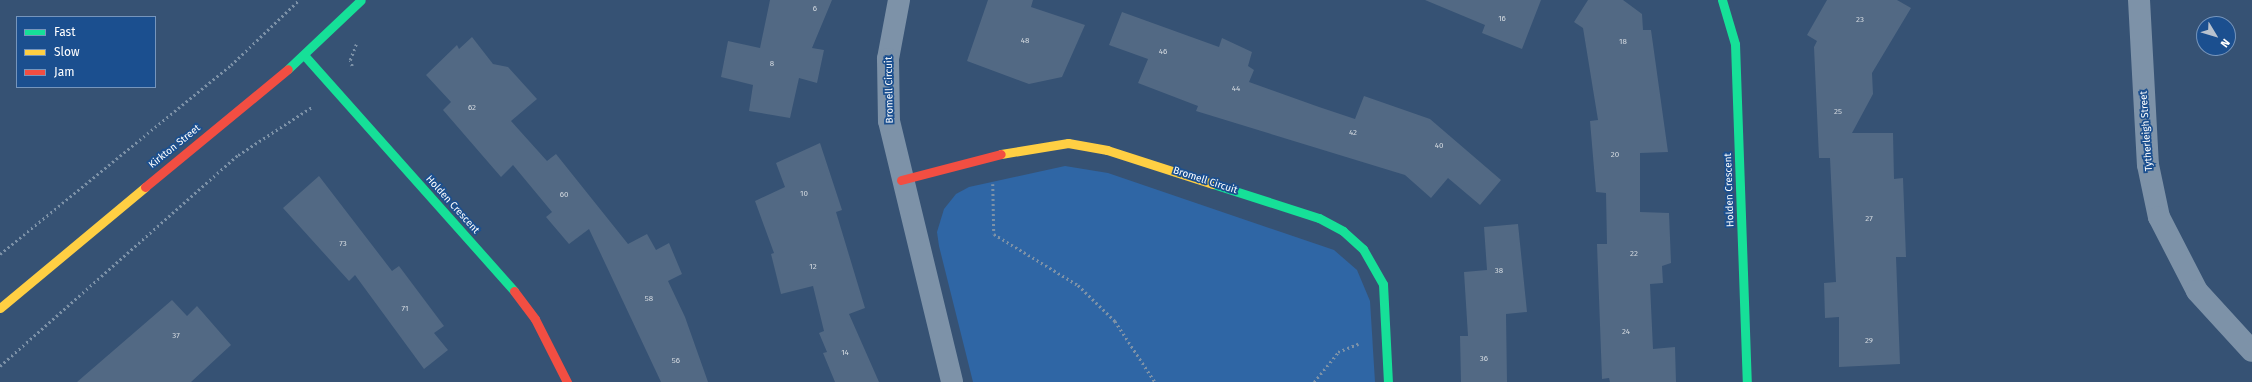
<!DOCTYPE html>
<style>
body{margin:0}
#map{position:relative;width:2252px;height:382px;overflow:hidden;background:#365274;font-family:"Fira Sans",sans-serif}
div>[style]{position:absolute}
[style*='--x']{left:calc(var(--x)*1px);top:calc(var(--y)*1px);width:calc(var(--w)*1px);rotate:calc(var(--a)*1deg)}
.green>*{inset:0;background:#2f66a5}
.building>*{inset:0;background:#526984}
.path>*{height:2.5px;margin-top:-1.25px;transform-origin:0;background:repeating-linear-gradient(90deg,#7d92a8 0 2px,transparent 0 5px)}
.street>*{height:22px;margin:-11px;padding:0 11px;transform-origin:11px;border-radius:11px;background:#7d92a8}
.fast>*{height:9px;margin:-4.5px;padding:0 4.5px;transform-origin:4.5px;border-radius:4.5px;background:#16e098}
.slow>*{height:9px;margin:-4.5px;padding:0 4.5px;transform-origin:4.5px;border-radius:4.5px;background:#ffcf43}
.jam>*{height:9px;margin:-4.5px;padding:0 4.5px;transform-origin:4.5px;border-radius:4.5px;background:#f24e42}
span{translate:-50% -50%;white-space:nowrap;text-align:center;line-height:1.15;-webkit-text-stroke:3.5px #1b4f8f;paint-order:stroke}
.number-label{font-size:8px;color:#d4dae0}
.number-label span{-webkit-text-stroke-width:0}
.street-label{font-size:10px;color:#fff}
.legend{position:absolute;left:16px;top:16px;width:140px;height:72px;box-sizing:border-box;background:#1b4f8f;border:1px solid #7695bc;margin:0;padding:5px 7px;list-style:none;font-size:12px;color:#fff}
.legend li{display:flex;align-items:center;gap:8px;height:20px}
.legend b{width:20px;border:1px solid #7695bc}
.north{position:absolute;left:2196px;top:16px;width:40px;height:40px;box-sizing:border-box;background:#1b4f8f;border:1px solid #7695bc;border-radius:50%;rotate:128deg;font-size:11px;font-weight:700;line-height:16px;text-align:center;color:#fff}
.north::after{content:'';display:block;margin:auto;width:14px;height:18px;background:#b9c2ce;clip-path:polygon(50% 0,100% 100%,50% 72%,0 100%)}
</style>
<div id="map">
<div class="green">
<div style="clip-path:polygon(1065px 166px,1108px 173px,1334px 250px,1357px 270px,1370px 301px,1375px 382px,973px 382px,939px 246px,937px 232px,944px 209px,956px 194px,969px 187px)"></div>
</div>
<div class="building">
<div style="clip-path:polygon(770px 0,832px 0,812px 48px,824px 50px,817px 83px,799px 78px,790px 118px,749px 111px,753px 85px,721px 77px,728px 41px,760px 48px)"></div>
<div style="clip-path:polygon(988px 0,1033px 0,1031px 7px,1085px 25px,1062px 77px,1029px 84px,967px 61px)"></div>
<div style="clip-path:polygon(1425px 0,1541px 0,1522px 49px,1482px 33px,1485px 25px)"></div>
<div style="clip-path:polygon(1588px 0,1623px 0,1642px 14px,1643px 30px,1651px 30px,1668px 152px,1640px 153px,1640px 212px,1669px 213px,1671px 263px,1662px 266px,1663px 283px,1650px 284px,1653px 349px,1675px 347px,1676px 382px,1610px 382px,1609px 378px,1602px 379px,1597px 244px,1607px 244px,1606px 193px,1596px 192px,1590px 121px,1598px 120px,1583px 28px,1574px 22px)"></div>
<div style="clip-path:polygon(1827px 0,1897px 0,1911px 8px,1872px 73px,1873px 94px,1852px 133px,1893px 133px,1894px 179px,1903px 178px,1906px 257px,1896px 257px,1900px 364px,1839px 367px,1839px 317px,1825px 318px,1824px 283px,1836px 282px,1830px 158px,1819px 158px,1814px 47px,1817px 41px,1807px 35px)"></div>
<div style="clip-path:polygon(1122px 12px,1219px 47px,1222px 38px,1252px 52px,1248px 66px,1254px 70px,1249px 82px,1319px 107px,1355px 119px,1364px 96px,1430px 119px,1501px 180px,1480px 205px,1448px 178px,1431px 198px,1405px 175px,1196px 111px,1198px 106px,1138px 83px,1148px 59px,1109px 45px)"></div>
<div style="clip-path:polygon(472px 37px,493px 64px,508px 67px,537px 99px,511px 121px,547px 161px,556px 154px,628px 244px,647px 234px,656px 250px,669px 243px,682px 274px,668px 281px,685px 317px,708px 382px,661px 382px,589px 229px,569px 244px,546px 217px,552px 212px,513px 165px,501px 177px,443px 110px,451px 102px,426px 75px,457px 45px,459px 49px)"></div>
<div style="clip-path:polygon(820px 143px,842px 210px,836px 212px,865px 308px,849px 314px,879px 382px,835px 382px,823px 353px,827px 352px,819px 333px,824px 331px,813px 286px,781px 294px,771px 254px,774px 253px,755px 201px,785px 187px,776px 163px)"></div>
<div style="clip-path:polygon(319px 176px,392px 271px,399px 266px,444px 326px,434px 333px,448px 350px,424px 369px,355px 275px,349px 281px,283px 208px)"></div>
<div style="clip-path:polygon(1518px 224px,1527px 312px,1506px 314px,1507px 382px,1461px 382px,1460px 336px,1468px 336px,1464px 272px,1487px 270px,1484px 227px)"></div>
<div style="clip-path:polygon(172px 300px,187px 316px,197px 306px,231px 345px,191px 382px,77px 382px)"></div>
</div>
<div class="path">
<div style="--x:352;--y:66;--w:6;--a:-108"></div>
<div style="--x:350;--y:60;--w:17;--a:-69"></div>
<div style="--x:993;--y:184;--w:50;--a:88.9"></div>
<div style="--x:994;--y:234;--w:98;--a:31.3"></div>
<div style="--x:1078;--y:285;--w:52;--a:44.2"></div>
<div style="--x:1115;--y:321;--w:73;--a:56.7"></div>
<div style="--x:0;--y:254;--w:298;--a:-39.3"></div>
<div style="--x:231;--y:65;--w:94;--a:-43.7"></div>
<div style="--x:0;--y:366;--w:318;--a:-41.6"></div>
<div style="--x:238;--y:155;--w:88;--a:-33"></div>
<div style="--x:1314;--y:382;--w:38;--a:-51"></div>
<div style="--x:1338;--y:352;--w:22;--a:-22"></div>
</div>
<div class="street">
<div style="--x:899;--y:0;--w:60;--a:100.6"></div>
<div style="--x:888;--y:59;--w:62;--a:89.1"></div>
<div style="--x:889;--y:121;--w:268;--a:76.4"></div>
<div style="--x:2139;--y:0;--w:165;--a:86.9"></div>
<div style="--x:2148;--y:165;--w:53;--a:78.1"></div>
<div style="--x:2159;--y:217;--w:83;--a:62.8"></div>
<div style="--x:2197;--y:291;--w:81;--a:47.5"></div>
</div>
<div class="fast">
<div style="--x:1722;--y:0;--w:46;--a:73.5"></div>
<div style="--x:1735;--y:44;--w:338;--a:88"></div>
<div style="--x:304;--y:55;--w:316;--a:48.3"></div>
<div style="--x:288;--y:69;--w:100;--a:-43.4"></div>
<div style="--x:1213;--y:184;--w:111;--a:17.8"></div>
<div style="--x:1319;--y:218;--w:27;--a:28"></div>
<div style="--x:1343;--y:231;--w:27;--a:42"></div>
<div style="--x:1363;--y:249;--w:40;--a:60.3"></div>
<div style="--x:1383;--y:284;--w:98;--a:87.1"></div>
</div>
<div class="slow">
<div style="--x:1001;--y:154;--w:68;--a:-9.3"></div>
<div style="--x:1068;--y:143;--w:40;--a:10"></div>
<div style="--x:1107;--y:150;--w:111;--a:17.8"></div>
<div style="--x:0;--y:308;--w:189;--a:-39.8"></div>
</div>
<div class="jam">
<div style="--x:901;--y:180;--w:103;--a:-14.6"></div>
<div style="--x:145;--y:187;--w:185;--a:-39.5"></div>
<div style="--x:514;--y:291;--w:35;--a:53"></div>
<div style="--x:535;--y:319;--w:71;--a:63.1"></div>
</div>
<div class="number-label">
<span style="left:815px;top:9px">6</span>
<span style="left:1502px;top:19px">16</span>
<span style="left:1860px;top:20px">23</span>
<span style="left:1025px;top:41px">48</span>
<span style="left:1623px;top:42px">18</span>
<span style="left:1163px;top:52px">46</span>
<span style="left:772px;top:64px">8</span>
<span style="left:1236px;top:89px">44</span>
<span style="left:472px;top:108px">62</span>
<span style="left:1838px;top:112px">25</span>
<span style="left:1353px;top:133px">42</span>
<span style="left:1439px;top:146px">40</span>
<span style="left:1615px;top:155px">20</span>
<span style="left:804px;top:194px">10</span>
<span style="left:564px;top:195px">60</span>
<span style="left:1869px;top:219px">27</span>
<span style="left:343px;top:244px">73</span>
<span style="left:1634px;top:254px">22</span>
<span style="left:813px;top:267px">12</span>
<span style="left:1499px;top:271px">38</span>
<span style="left:649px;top:299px">58</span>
<span style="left:405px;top:309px">71</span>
<span style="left:1626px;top:332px">24</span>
<span style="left:176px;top:336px">37</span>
<span style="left:1869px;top:341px">29</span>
<span style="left:845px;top:353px">14</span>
<span style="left:1484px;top:359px">36</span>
<span style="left:676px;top:361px">56</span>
</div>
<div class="street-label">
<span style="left:890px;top:90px;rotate:-91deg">Bromell Circuit</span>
<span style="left:2147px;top:131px;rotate:-94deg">Tytherleigh Street</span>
<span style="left:175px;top:147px;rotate:-39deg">Kirkton Street</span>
<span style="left:1205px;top:181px;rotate:18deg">Bromell Circuit</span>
<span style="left:1730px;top:190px;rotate:-92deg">Holden Crescent</span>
<span style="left:452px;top:205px;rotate:48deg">Holden Crescent</span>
</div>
<ul class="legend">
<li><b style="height:5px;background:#16e098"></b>Fast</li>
<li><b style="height:5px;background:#ffcf43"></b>Slow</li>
<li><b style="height:5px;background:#f24e42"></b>Jam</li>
</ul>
<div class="north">N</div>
</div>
